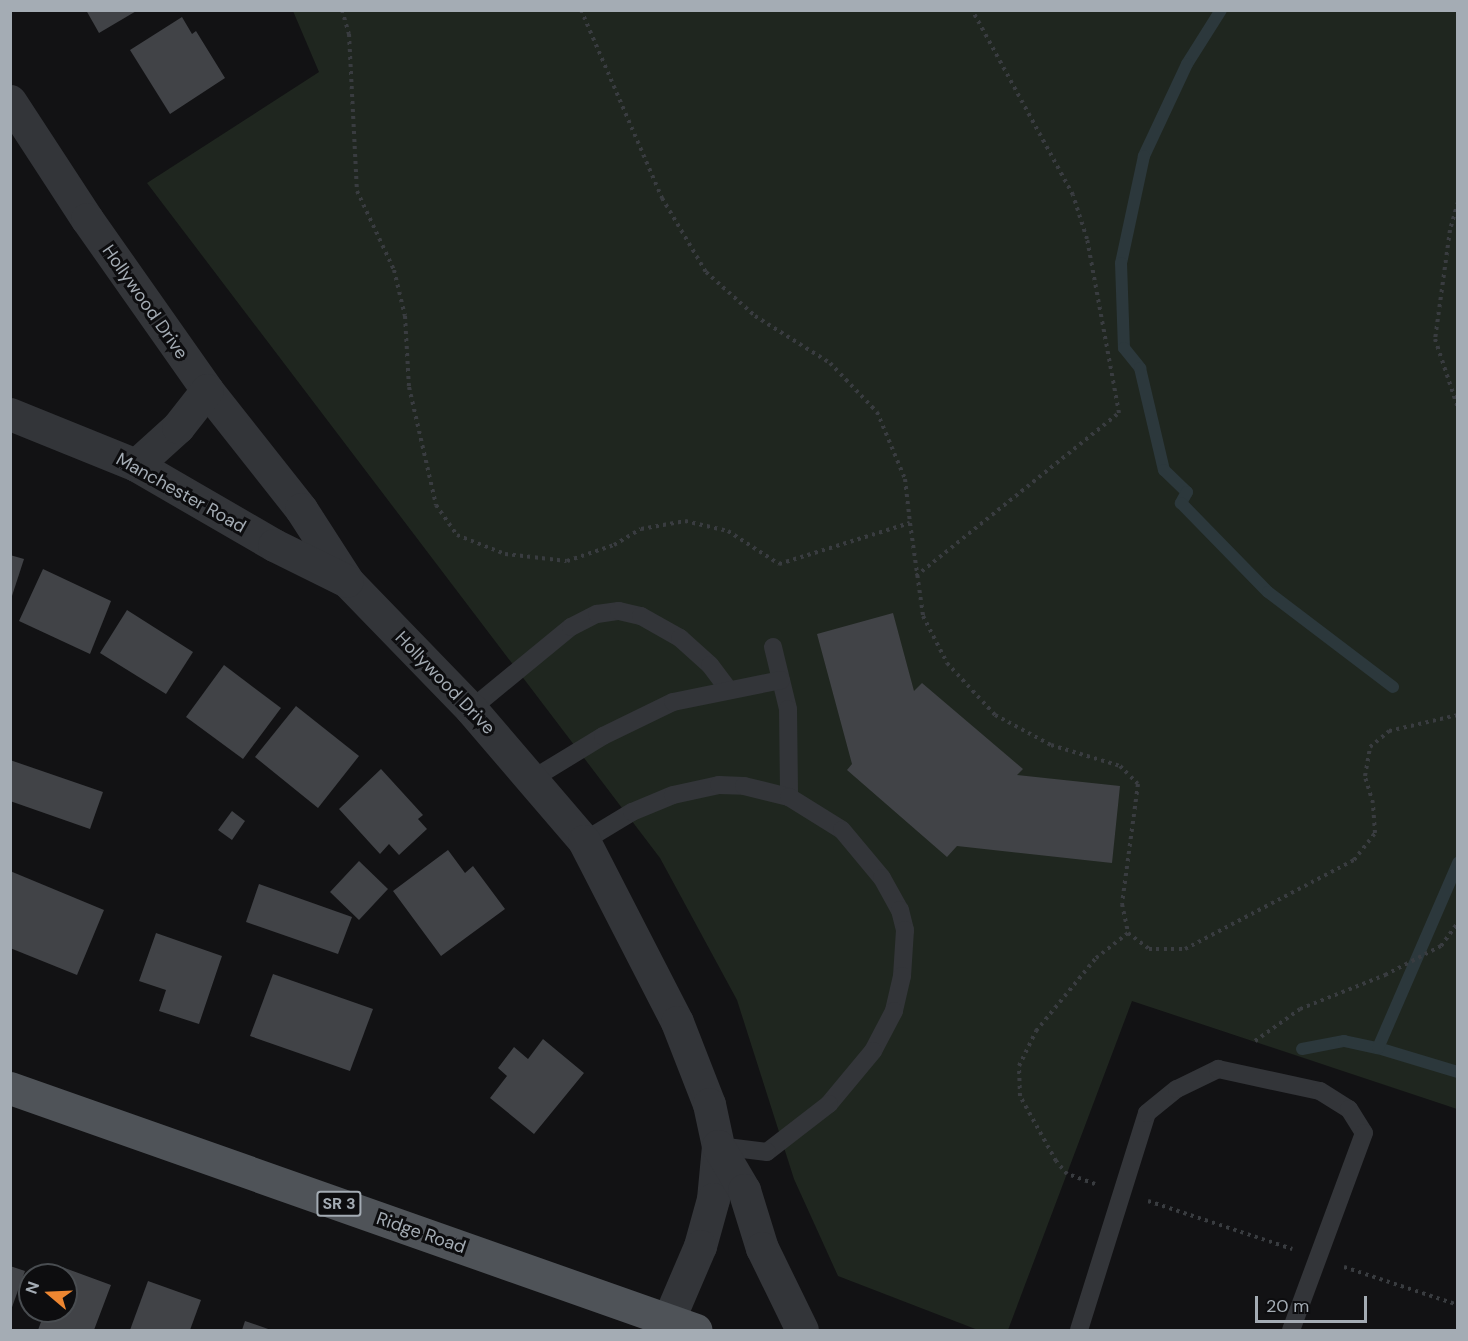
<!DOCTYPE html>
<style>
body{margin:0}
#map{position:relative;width:1468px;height:1341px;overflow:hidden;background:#121214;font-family:"DM Sans",sans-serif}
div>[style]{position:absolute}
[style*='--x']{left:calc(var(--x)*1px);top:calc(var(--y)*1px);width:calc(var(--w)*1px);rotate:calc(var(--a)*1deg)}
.green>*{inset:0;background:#1f261f}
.stream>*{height:12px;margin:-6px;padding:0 6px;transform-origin:6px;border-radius:6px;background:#2c383c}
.building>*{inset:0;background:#414347}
.path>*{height:4px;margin-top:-2px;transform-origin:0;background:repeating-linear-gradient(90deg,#393c40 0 3px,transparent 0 7.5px)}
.service>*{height:18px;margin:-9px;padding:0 9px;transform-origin:9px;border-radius:9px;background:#333539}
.minor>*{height:33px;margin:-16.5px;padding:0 16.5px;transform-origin:16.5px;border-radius:16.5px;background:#333539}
.primary>*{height:33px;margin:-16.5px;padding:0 16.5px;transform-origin:16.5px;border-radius:16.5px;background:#4f5358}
span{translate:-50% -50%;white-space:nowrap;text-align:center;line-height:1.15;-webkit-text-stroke:6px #0d0d0f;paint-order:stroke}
.shield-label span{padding:2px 4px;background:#0d0d0f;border:2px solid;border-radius:4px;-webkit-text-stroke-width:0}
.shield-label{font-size:16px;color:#a4acb4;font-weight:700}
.street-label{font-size:18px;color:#a4acb4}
.frame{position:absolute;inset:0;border:12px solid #a4acb4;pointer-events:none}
.north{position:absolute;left:18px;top:1263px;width:60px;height:60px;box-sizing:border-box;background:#0d0d0f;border:2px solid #494d51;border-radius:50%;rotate:289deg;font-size:16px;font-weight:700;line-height:24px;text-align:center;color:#a4acb4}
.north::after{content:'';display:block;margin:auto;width:21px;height:27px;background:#ed8631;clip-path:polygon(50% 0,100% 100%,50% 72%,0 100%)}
.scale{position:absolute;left:1255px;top:1296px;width:112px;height:27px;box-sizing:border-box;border:3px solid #a4acb4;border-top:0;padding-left:8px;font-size:18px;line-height:21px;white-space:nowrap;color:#a4acb4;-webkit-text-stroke:4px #0d0d0f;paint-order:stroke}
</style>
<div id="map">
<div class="green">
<div style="clip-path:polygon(293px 11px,1457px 11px,1457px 1109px,1132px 1001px,1008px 1330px,978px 1330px,838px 1276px,794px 1179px,737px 1000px,660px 858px,147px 183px,319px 72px)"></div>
</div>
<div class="stream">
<div style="--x:1221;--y:10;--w:64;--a:122.2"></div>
<div style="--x:1187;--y:64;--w:102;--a:115.1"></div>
<div style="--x:1144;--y:156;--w:109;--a:102.1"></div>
<div style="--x:1121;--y:263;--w:85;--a:88"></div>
<div style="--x:1124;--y:348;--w:26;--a:51"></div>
<div style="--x:1140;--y:368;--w:105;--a:76.8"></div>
<div style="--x:1164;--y:470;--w:32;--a:44"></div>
<div style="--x:1187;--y:492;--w:13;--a:119"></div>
<div style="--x:1181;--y:503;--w:124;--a:45.7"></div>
<div style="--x:1268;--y:592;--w:157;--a:37.2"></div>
<div style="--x:1378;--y:1048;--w:84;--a:16.7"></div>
<div style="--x:1302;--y:1049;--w:43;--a:-10.8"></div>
<div style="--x:1344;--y:1041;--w:35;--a:12"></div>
<div style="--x:1378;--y:1048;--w:202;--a:-66.6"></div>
</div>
<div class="building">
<div style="clip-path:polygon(86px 10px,138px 10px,99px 33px)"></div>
<div style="clip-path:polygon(182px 17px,192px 34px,196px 31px,225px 78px,170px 114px,130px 50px)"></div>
<div style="clip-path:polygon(10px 555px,24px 559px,11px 599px,10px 599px)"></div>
<div style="clip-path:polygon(43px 569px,111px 601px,90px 654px,19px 621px)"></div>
<div style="clip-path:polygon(127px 610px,193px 652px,166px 694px,100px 653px)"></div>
<div style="clip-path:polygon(893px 613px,914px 691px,922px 683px,1023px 769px,1017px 775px,1120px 786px,1112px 863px,957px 846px,947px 857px,847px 770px,852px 764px,817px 634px)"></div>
<div style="clip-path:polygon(224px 665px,281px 708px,243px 759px,186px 717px)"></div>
<div style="clip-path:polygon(296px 706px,359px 756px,318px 808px,255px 757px)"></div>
<div style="clip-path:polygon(10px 760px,103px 792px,90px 829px,10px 801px)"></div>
<div style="clip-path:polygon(381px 769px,423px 815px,418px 819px,427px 829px,399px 855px,389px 844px,380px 854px,339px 809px)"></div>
<div style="clip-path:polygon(232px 811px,245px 821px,232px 840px,218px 830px)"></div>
<div style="clip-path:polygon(448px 850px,465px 873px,473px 866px,505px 909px,441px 956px,393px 891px)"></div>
<div style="clip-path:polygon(359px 861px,388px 889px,359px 920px,330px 892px)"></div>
<div style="clip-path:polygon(10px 871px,104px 910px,77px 975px,10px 948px)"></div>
<div style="clip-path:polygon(259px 884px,352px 917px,338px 954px,246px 922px)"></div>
<div style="clip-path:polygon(156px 933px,222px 956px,199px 1024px,159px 1011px,166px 990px,139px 981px)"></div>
<div style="clip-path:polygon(273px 974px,373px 1009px,350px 1071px,250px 1036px)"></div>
<div style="clip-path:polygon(543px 1039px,584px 1073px,534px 1134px,490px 1098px,507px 1076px,498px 1068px,514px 1047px,528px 1059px)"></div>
<div style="clip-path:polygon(10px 1266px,25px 1271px,11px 1310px,10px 1310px)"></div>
<div style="clip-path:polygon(62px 1267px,111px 1285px,94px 1330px,38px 1330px,45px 1311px,66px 1311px,66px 1275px,59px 1275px)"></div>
<div style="clip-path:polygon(148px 1281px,201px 1300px,190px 1330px,130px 1330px)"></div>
<div style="clip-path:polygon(245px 1321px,271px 1330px,242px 1330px)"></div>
</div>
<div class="path">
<div style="--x:342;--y:10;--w:25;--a:74"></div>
<div style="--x:349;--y:34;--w:157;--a:87.1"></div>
<div style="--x:357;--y:191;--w:87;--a:64.9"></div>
<div style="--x:394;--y:270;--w:47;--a:76.6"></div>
<div style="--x:405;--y:316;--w:71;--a:86.8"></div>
<div style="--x:409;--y:387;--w:121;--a:77.1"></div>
<div style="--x:436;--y:505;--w:37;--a:55"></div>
<div style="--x:457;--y:535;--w:52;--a:21.6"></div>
<div style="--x:505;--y:554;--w:62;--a:6.4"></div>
<div style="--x:567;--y:561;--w:50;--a:-18.8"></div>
<div style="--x:614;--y:545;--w:31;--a:-31"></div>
<div style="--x:641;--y:529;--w:45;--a:-10.3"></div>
<div style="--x:685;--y:521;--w:44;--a:13.1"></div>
<div style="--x:728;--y:531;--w:61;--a:32.9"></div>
<div style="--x:779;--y:564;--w:137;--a:-17.4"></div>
<div style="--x:910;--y:523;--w:94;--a:82"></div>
<div style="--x:923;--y:616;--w:53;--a:62.9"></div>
<div style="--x:947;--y:663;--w:71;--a:47.3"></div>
<div style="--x:995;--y:715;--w:64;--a:28.2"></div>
<div style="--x:1051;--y:745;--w:72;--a:16.9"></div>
<div style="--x:1120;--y:766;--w:25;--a:45"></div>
<div style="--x:1138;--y:784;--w:121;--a:97.6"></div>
<div style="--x:1122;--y:904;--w:30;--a:78"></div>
<div style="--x:1128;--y:933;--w:26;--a:37"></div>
<div style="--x:1149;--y:949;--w:36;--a:0"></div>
<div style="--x:1185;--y:949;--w:191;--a:-27.8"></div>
<div style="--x:1354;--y:860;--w:34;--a:-52"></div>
<div style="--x:1375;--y:833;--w:30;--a:-94"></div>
<div style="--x:1373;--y:803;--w:28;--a:-107"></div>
<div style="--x:1365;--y:776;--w:29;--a:-80"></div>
<div style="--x:1370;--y:747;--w:25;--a:-40"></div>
<div style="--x:1389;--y:731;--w:71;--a:-13.1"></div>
<div style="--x:581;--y:10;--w:205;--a:66.7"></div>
<div style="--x:662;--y:198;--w:86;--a:59.3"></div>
<div style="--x:706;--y:272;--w:66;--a:41.9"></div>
<div style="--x:755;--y:316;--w:89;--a:32.1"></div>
<div style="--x:830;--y:363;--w:68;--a:46.2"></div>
<div style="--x:877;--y:412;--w:73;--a:67.3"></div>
<div style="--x:905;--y:479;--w:44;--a:83.5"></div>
<div style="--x:1458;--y:202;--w:29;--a:106"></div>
<div style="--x:1450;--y:230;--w:110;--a:97.8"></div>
<div style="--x:1435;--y:339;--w:73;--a:71.6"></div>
<div style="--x:916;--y:576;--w:260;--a:-38.8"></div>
<div style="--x:1119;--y:413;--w:177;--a:-100.4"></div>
<div style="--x:1087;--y:239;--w:46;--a:-107.7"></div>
<div style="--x:1073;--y:195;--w:211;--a:-118.6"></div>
<div style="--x:1255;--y:1041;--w:55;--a:-35.4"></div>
<div style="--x:1300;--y:1009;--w:92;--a:-21.8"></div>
<div style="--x:1385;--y:975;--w:63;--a:-27.4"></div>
<div style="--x:1441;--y:946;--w:29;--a:-54"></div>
<div style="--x:1095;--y:1184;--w:30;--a:-160"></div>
<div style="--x:1067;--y:1174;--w:17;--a:-130"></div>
<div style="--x:1056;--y:1161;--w:74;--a:-119"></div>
<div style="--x:1020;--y:1096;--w:30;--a:-92"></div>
<div style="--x:1019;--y:1066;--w:39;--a:-64"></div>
<div style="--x:1036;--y:1031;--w:94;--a:-50.6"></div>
<div style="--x:1096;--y:958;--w:41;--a:-38"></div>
<div style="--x:1148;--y:1201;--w:152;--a:18.4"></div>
<div style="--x:1344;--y:1267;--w:120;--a:18.4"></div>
</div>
<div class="service">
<div style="--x:773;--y:647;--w:64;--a:76.4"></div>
<div style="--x:788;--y:709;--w:88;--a:89.3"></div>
<div style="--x:471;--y:709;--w:129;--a:-39.4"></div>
<div style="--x:571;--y:627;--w:29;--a:-27"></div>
<div style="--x:597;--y:614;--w:22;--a:-8"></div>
<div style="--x:619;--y:611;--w:23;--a:13"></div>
<div style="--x:641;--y:616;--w:45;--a:29.4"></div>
<div style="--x:680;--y:638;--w:40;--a:42"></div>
<div style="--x:710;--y:665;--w:30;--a:53"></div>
<div style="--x:534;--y:778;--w:81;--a:-31.3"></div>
<div style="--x:603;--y:736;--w:78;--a:-25.9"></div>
<div style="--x:673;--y:702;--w:110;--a:-11.5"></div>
<div style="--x:584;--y:841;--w:56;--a:-31.1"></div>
<div style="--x:632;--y:812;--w:44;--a:-22.5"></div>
<div style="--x:673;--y:795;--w:47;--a:-12.3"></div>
<div style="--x:719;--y:785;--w:25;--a:2"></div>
<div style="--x:744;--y:786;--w:46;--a:13.7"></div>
<div style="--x:789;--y:797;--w:62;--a:31.9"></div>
<div style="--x:842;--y:830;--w:62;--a:50.2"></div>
<div style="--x:882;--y:878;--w:37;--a:61"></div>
<div style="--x:900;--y:910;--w:21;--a:76"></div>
<div style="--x:905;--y:930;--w:46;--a:93.7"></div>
<div style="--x:902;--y:976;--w:36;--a:103"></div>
<div style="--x:894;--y:1011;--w:45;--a:117.7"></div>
<div style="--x:873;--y:1051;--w:69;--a:129.7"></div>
<div style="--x:829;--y:1104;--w:78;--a:142.3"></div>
<div style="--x:767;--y:1152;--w:49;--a:-173"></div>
<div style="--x:1079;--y:1330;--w:227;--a:-72.6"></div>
<div style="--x:1147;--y:1113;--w:38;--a:-39"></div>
<div style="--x:1177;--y:1089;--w:46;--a:-26"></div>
<div style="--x:1218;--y:1069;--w:104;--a:12.2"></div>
<div style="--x:1320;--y:1091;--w:34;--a:32"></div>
<div style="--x:1349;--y:1109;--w:28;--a:58"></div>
<div style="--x:1364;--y:1133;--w:210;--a:110.3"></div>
</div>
<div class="minor">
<div style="--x:10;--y:101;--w:141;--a:56.9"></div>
<div style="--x:87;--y:219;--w:209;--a:54.9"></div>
<div style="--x:207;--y:390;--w:152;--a:51.7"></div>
<div style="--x:301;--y:509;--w:87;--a:57.2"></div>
<div style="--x:348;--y:582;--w:177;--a:45.9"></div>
<div style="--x:471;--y:709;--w:174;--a:49.4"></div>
<div style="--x:584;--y:841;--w:203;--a:62.8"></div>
<div style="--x:677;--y:1022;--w:88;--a:68.7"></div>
<div style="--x:709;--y:1104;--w:43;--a:77.9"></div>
<div style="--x:718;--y:1146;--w:53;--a:95.4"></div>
<div style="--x:713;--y:1199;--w:49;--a:105.5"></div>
<div style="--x:700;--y:1246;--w:91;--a:113.2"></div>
<div style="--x:10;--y:414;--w:136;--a:22"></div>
<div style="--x:136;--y:465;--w:160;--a:30.1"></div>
<div style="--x:274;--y:545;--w:81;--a:26.3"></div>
<div style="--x:136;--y:465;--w:57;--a:-42.1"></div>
<div style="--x:178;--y:427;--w:47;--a:-51.9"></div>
<div style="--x:718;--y:1146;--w:51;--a:59.4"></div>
<div style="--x:744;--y:1190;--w:61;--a:72.8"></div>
<div style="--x:762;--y:1248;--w:91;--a:64"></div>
</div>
<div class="primary">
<div style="--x:10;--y:1088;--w:727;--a:19.43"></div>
</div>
<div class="shield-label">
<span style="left:339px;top:1204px">SR 3</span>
</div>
<div class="street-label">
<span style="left:145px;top:302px;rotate:55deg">Hollywood Drive</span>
<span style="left:181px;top:493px;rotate:29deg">Manchester Road</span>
<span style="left:445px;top:683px;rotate:46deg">Hollywood Drive</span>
<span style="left:421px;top:1233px;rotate:19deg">Ridge Road</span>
</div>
<div class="frame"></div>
<div class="north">N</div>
<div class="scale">20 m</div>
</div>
